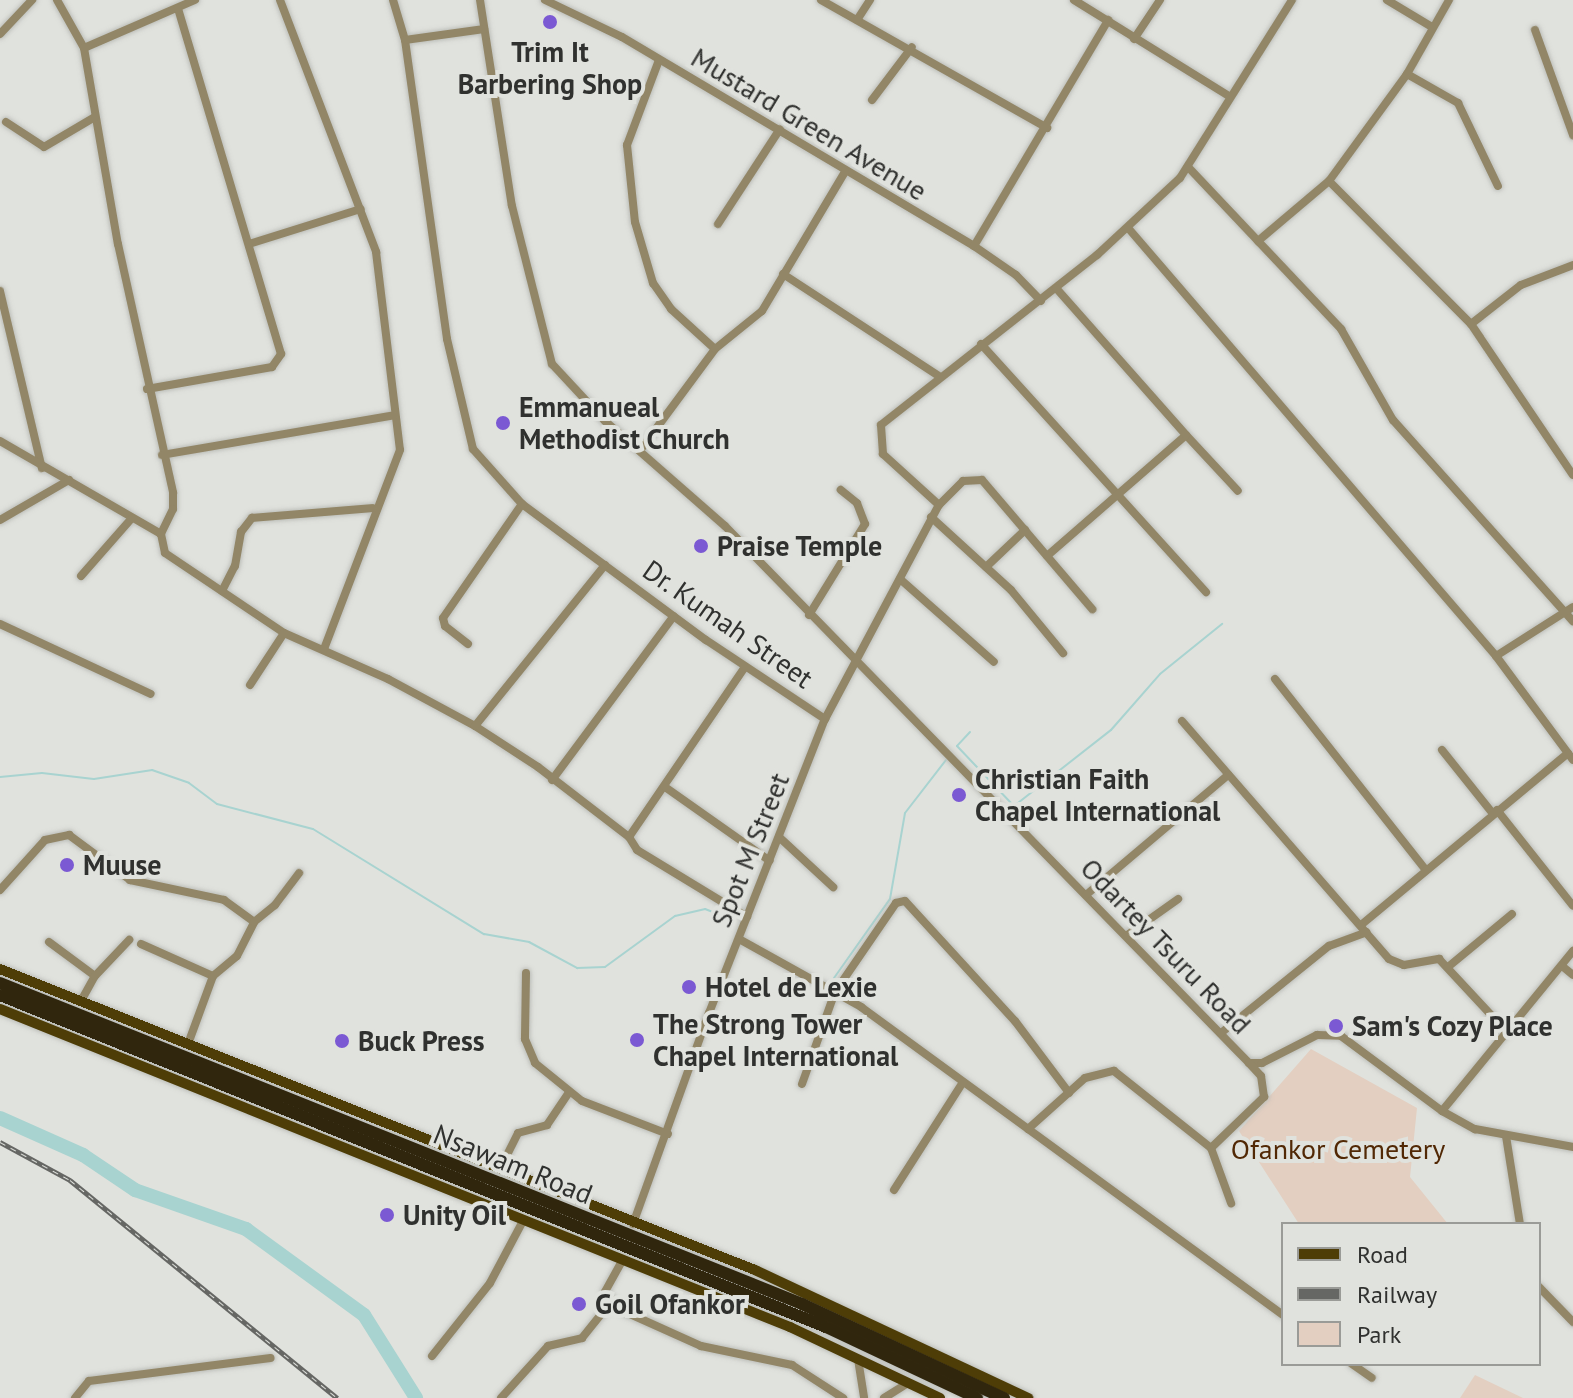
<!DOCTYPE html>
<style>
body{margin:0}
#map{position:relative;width:1573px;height:1398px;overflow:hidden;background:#e0e2dd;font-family:"PT Sans",sans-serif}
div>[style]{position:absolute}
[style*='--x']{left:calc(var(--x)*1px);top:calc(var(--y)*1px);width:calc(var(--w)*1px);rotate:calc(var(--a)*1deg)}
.green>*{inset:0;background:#e3cfc1}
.stream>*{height:2px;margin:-1px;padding:0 1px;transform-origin:1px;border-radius:1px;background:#a8d3d0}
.river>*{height:14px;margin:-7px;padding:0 7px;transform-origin:7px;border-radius:7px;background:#a8d3d0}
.roads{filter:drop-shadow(0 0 2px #bdbfba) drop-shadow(0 0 2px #bdbfba)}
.minor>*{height:8px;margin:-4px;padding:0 4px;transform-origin:4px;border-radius:4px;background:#928667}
.major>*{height:10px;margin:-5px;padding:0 5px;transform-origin:5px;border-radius:5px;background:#4e3d07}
.highway>*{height:12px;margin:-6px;padding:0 6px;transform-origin:6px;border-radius:6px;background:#30260d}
.rail>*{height:5px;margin-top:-2.5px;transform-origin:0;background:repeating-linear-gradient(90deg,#e0e2dd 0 6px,#666764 0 12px);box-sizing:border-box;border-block:2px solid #666764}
.dots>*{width:22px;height:22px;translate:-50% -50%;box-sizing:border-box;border:4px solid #e0e2dd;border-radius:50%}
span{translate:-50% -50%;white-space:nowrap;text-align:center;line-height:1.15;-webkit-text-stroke:8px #e0e2dd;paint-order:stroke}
.poi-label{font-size:28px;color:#30312f;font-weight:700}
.left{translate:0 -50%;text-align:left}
.street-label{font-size:28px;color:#30312f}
.park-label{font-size:28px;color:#512805}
.legend{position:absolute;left:1281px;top:1222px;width:260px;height:144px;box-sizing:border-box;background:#e0e2dd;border:2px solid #9a9b97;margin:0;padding:10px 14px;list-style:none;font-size:24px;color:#30312f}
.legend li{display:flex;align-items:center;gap:16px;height:40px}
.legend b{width:40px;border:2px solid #9a9b97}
</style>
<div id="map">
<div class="green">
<div style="clip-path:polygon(1311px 1049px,1417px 1108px,1410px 1177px,1448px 1224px,1299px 1224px,1239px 1131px)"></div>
<div style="clip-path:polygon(1475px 1375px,1523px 1398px,1460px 1398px)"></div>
</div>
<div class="stream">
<div style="--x:970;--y:732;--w:19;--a:133"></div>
<div style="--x:957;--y:746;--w:83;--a:46.5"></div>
<div style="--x:1014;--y:806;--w:123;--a:-38.1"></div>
<div style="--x:1111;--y:730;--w:74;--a:-48.8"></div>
<div style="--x:1160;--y:674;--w:80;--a:-38.9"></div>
<div style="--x:0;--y:777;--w:42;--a:-5.4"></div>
<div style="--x:42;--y:773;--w:52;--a:6.6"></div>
<div style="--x:94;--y:779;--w:59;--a:-8.8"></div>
<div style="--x:152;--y:770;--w:39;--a:19"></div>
<div style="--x:189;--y:783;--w:35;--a:37"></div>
<div style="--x:217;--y:804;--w:99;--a:14.6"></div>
<div style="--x:313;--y:829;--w:201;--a:31.6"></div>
<div style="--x:484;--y:934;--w:46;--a:10.1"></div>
<div style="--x:529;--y:942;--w:55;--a:28.4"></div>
<div style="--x:577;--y:968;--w:28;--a:-2"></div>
<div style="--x:605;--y:967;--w:87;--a:-36.1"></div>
<div style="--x:675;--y:916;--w:31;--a:-13"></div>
<div style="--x:705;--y:909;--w:30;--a:21"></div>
<div style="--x:834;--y:978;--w:97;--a:-54.7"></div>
<div style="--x:890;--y:899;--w:87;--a:-80.1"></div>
<div style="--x:905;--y:813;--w:67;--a:-52.3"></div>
</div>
<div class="river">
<div style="--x:0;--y:1118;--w:91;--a:24"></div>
<div style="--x:83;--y:1155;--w:63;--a:33.9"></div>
<div style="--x:135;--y:1190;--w:118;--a:19.4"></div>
<div style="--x:246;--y:1229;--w:146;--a:36.1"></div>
<div style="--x:364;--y:1315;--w:98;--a:57.9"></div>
</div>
<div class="roads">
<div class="minor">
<div style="--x:57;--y:0;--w:55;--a:60.6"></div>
<div style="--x:84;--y:48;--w:199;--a:80.2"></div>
<div style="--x:118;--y:244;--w:255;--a:77.5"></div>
<div style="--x:173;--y:493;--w:16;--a:90"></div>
<div style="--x:173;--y:509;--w:28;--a:116"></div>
<div style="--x:161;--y:534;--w:19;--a:78"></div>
<div style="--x:165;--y:553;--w:143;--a:33.9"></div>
<div style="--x:284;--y:633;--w:114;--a:23.9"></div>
<div style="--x:388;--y:679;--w:99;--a:28.4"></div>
<div style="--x:475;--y:726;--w:75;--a:33.1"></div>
<div style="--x:538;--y:767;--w:115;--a:37.6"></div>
<div style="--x:629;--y:837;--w:206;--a:-55.7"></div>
<div style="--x:280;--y:0;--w:270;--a:69.1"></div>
<div style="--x:376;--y:252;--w:199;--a:83.1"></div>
<div style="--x:400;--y:450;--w:213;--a:110.9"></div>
<div style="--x:393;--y:0;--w:42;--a:73.3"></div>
<div style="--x:405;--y:40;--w:302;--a:82"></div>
<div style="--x:447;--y:339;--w:113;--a:76.7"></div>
<div style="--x:473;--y:449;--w:74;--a:48.3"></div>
<div style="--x:522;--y:504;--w:229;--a:36.5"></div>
<div style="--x:706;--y:640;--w:143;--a:33.6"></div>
<div style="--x:480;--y:0;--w:208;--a:81.2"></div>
<div style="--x:512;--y:206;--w:163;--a:75.8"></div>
<div style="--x:552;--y:364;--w:78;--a:47.1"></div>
<div style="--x:605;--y:421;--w:159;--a:41.2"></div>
<div style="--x:725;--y:526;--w:750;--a:45.7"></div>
<div style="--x:1249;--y:1063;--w:13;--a:0"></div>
<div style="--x:1262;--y:1063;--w:62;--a:-27"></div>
<div style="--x:1317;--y:1035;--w:24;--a:2"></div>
<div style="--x:1341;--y:1036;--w:126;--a:36.6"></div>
<div style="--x:1442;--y:1111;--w:207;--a:-50.7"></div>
<div style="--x:545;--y:0;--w:85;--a:25.7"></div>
<div style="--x:622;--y:37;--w:409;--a:30.7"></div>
<div style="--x:974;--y:246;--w:51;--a:34.6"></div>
<div style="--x:1016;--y:275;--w:36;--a:46"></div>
<div style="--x:821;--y:0;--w:260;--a:29.5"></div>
<div style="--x:1074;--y:0;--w:182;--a:31.8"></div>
<div style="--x:1387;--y:0;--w:52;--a:31"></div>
<div style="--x:857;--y:20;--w:24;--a:-57"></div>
<div style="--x:1535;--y:30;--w:112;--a:70.1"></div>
<div style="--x:0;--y:34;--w:47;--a:-46.7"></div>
<div style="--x:1134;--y:39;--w:47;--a:-56.3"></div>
<div style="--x:405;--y:40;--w:80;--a:-7.9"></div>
<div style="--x:84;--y:48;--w:121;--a:-23.4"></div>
<div style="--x:659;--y:60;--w:91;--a:110.6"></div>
<div style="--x:627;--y:145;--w:77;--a:84.1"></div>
<div style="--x:635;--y:222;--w:64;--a:73.6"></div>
<div style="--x:653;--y:283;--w:32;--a:55"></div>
<div style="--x:671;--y:309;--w:59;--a:42.3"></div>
<div style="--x:1407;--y:74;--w:59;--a:29.6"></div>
<div style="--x:1458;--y:103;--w:92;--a:64.3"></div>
<div style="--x:872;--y:100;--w:66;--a:-53"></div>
<div style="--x:6;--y:122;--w:45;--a:33.3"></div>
<div style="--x:44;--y:147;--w:59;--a:-30.5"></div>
<div style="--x:1188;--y:167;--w:223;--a:46.6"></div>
<div style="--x:1341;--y:329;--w:105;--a:60.3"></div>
<div style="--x:1393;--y:420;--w:270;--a:48.2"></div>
<div style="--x:1329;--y:181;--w:202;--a:45.2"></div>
<div style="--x:1471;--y:324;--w:182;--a:56"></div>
<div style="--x:718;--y:224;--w:113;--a:-56.9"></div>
<div style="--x:1129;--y:229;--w:563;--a:49.32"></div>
<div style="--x:1496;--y:656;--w:129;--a:53.5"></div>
<div style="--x:1258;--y:241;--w:93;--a:-40.2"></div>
<div style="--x:1329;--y:181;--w:132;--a:-53.9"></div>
<div style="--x:1407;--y:74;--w:85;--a:-60.4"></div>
<div style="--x:249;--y:244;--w:117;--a:-17.4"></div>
<div style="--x:974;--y:246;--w:263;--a:-59.3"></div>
<div style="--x:783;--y:274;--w:186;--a:33.2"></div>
<div style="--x:0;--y:291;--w:182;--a:76.7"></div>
<div style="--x:1471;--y:324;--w:63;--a:-38"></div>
<div style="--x:1521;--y:285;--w:56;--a:-21"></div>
<div style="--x:981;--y:344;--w:335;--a:47.8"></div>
<div style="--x:147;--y:389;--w:127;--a:-10"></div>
<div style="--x:272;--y:367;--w:16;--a:-55"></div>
<div style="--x:281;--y:354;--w:361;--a:-106.6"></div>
<div style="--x:1186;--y:435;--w:76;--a:47.1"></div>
<div style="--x:0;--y:441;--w:186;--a:30"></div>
<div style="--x:641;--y:449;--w:124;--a:-53.5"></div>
<div style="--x:715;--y:349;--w:60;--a:-39"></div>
<div style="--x:762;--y:311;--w:162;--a:-59.2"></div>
<div style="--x:162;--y:455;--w:236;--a:-9.7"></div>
<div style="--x:939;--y:505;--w:76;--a:-137.7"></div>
<div style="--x:883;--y:454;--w:29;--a:-94"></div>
<div style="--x:881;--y:425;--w:275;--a:-38.2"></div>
<div style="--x:1097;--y:255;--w:113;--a:-42.9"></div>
<div style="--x:1180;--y:178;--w:210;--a:-57.8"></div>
<div style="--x:931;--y:517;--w:108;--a:42.4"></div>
<div style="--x:1011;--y:590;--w:82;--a:50.5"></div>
<div style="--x:0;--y:520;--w:80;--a:-30.1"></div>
<div style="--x:1047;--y:556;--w:184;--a:-41"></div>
<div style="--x:1186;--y:435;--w:196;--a:-131.5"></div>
<div style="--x:986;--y:567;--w:54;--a:-43.5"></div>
<div style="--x:81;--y:576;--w:77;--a:-48.7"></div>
<div style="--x:900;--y:579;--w:125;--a:41.4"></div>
<div style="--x:222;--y:591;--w:28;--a:-63"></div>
<div style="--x:235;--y:566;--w:35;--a:-80"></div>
<div style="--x:241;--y:532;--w:18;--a:-52"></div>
<div style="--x:252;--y:518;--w:121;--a:-4.7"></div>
<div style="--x:809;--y:615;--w:107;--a:-58.4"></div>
<div style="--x:865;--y:524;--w:22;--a:-111"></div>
<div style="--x:857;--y:503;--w:21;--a:-141"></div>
<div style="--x:0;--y:624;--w:166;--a:24.9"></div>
<div style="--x:468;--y:644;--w:29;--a:-142"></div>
<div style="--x:445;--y:626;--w:8;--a:-104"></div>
<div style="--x:443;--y:618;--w:139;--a:-55.3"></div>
<div style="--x:1496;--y:656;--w:91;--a:-32.5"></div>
<div style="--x:1275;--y:679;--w:243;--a:51.7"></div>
<div style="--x:250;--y:685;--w:62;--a:-56.8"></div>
<div style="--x:1182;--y:721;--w:315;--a:49"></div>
<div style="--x:1389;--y:959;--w:16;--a:22"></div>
<div style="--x:1404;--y:965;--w:36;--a:-10"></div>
<div style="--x:1439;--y:959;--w:96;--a:47.1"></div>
<div style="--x:475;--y:726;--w:207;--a:-51.1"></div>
<div style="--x:1442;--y:750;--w:82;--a:51.4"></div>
<div style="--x:552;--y:780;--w:204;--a:-53.4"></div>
<div style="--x:665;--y:787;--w:128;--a:35.2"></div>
<div style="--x:1497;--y:810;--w:122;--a:51.6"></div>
<div style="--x:629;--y:837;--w:15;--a:58"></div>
<div style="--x:637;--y:850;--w:129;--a:31.3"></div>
<div style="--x:779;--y:837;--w:74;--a:42.8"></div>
<div style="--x:0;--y:890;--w:67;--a:-48"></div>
<div style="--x:45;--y:840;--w:25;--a:-12"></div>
<div style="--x:69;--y:835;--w:76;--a:36.4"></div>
<div style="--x:130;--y:880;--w:96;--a:12"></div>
<div style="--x:224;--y:900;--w:37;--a:36"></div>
<div style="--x:1086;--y:895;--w:186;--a:-40.2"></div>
<div style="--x:1361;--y:925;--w:269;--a:-39.7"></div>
<div style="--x:1126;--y:936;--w:64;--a:-35.4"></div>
<div style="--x:739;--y:939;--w:140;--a:29.1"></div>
<div style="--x:861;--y:1007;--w:522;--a:36.12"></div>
<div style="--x:49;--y:942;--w:57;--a:36.5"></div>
<div style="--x:141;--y:944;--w:79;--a:24"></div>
<div style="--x:1562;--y:966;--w:14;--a:39"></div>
<div style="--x:1448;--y:967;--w:83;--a:-39.6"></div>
<div style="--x:526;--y:973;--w:66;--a:90.9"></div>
<div style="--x:525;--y:1039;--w:26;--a:67"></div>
<div style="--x:535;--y:1063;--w:60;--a:39"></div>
<div style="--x:582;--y:1101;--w:92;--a:21"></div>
<div style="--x:81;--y:1001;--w:29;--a:-61"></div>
<div style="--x:95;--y:976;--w:50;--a:-46.6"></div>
<div style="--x:1221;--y:1033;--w:139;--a:-38.9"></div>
<div style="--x:1329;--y:946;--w:40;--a:-20.2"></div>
<div style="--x:188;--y:1044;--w:72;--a:-69.8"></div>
<div style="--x:213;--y:976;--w:31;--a:-40"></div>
<div style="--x:237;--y:956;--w:38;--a:-63"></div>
<div style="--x:254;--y:922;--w:27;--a:-39"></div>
<div style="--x:275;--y:905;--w:40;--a:-53"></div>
<div style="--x:802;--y:1084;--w:98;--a:-70.3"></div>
<div style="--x:835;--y:992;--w:108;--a:-55.6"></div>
<div style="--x:896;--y:903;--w:9;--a:-13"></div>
<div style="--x:905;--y:901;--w:163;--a:47.5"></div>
<div style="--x:1015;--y:1021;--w:90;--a:53.1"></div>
<div style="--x:1442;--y:1111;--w:38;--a:29"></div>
<div style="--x:1475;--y:1129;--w:100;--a:10.4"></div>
<div style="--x:1028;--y:1129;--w:76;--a:-41.8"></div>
<div style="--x:1085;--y:1078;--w:30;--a:-14"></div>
<div style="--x:1114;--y:1071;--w:124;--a:38.4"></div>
<div style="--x:1211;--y:1148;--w:59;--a:70"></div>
<div style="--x:1506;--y:1136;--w:89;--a:81"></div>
<div style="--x:1211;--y:1148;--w:74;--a:-43.9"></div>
<div style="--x:1264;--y:1097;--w:21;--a:-98"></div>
<div style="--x:1261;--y:1076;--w:18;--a:-133"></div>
<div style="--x:500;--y:1169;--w:40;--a:-63.4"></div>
<div style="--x:518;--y:1133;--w:30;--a:-15"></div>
<div style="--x:547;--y:1125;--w:40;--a:-56"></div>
<div style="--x:894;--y:1190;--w:128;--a:-57.4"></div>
<div style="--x:633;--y:1224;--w:224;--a:-70.2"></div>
<div style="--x:709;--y:1013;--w:316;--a:-68.5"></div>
<div style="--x:825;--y:719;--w:242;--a:-62"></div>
<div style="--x:939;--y:505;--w:34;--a:-45"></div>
<div style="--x:963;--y:481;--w:19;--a:-3"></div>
<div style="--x:982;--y:480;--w:170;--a:49.5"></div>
<div style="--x:622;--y:1261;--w:35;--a:119"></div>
<div style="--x:605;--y:1292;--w:24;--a:48"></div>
<div style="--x:621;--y:1310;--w:88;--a:24.2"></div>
<div style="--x:701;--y:1346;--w:93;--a:11.8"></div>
<div style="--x:792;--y:1365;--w:61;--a:32.9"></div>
<div style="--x:1539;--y:1287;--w:49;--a:45.8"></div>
<div style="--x:432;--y:1356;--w:93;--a:-51.5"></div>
<div style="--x:490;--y:1283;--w:72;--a:-62"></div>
<div style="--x:858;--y:1359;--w:39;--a:81"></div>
<div style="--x:1352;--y:1364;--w:24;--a:35"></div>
<div style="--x:75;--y:1398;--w:22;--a:-51"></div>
<div style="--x:89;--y:1381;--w:183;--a:-7.2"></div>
<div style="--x:501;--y:1398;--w:70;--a:-47.9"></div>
<div style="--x:548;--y:1346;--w:35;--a:-13"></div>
<div style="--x:582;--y:1338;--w:45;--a:-51.3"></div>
<div style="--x:884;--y:1398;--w:28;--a:-32"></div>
</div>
<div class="major">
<div style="--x:0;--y:969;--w:813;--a:21.74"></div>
<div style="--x:755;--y:1270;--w:302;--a:25.1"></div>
<div style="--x:0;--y:1009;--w:852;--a:21.93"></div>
<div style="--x:790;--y:1327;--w:166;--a:25.3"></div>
</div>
<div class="highway">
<div style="--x:0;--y:983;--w:864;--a:21.81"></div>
<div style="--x:802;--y:1304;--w:223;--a:25"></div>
<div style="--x:0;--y:995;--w:890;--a:21.9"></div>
<div style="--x:826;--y:1327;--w:167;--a:25.2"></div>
</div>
</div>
<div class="rail">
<div style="--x:0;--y:1142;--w:80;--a:28.5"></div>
<div style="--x:70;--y:1180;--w:345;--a:39.2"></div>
</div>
<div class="dots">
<div style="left:550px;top:22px;background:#7b59d3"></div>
<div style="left:503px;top:423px;background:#7b59d3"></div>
<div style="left:701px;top:546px;background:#7b59d3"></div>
<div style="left:959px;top:795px;background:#7b59d3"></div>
<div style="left:67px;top:865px;background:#7b59d3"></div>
<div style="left:689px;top:987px;background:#7b59d3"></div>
<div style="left:1336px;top:1026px;background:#7b59d3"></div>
<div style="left:637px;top:1040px;background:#7b59d3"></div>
<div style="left:342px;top:1041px;background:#7b59d3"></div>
<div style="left:387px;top:1215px;background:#7b59d3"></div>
<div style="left:579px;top:1304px;background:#7b59d3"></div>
</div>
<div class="poi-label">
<span style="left:550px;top:68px">Trim It<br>Barbering Shop</span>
<span class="left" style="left:519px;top:423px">Emmanueal<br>Methodist Church</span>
<span class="left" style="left:717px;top:546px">Praise Temple</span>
<span class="left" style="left:975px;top:795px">Christian Faith<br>Chapel International</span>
<span class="left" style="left:83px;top:865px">Muuse</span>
<span class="left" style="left:705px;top:987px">Hotel de Lexie</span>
<span class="left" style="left:653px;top:1040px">The Strong Tower<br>Chapel International</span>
<span class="left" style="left:1352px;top:1026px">Sam's Cozy Place</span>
<span class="left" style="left:358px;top:1041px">Buck Press</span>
<span class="left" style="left:403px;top:1215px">Unity Oil</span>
<span class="left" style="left:595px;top:1304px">Goil Ofankor</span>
</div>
<div class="street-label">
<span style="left:809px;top:124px;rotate:31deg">Mustard Green Avenue</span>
<span style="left:728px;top:624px;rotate:35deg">Dr. Kumah Street</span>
<span style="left:750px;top:850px;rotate:-68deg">Spot M Street</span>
<span style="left:1166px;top:946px;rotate:46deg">Odartey Tsuru Road</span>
<span style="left:513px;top:1164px;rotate:22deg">Nsawam Road</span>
</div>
<div class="park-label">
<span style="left:1338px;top:1149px">Ofankor Cemetery</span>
</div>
<ul class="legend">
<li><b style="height:10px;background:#4e3d07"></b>Road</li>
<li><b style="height:10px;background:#666764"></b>Railway</li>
<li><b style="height:22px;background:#e3cfc1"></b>Park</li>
</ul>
</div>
